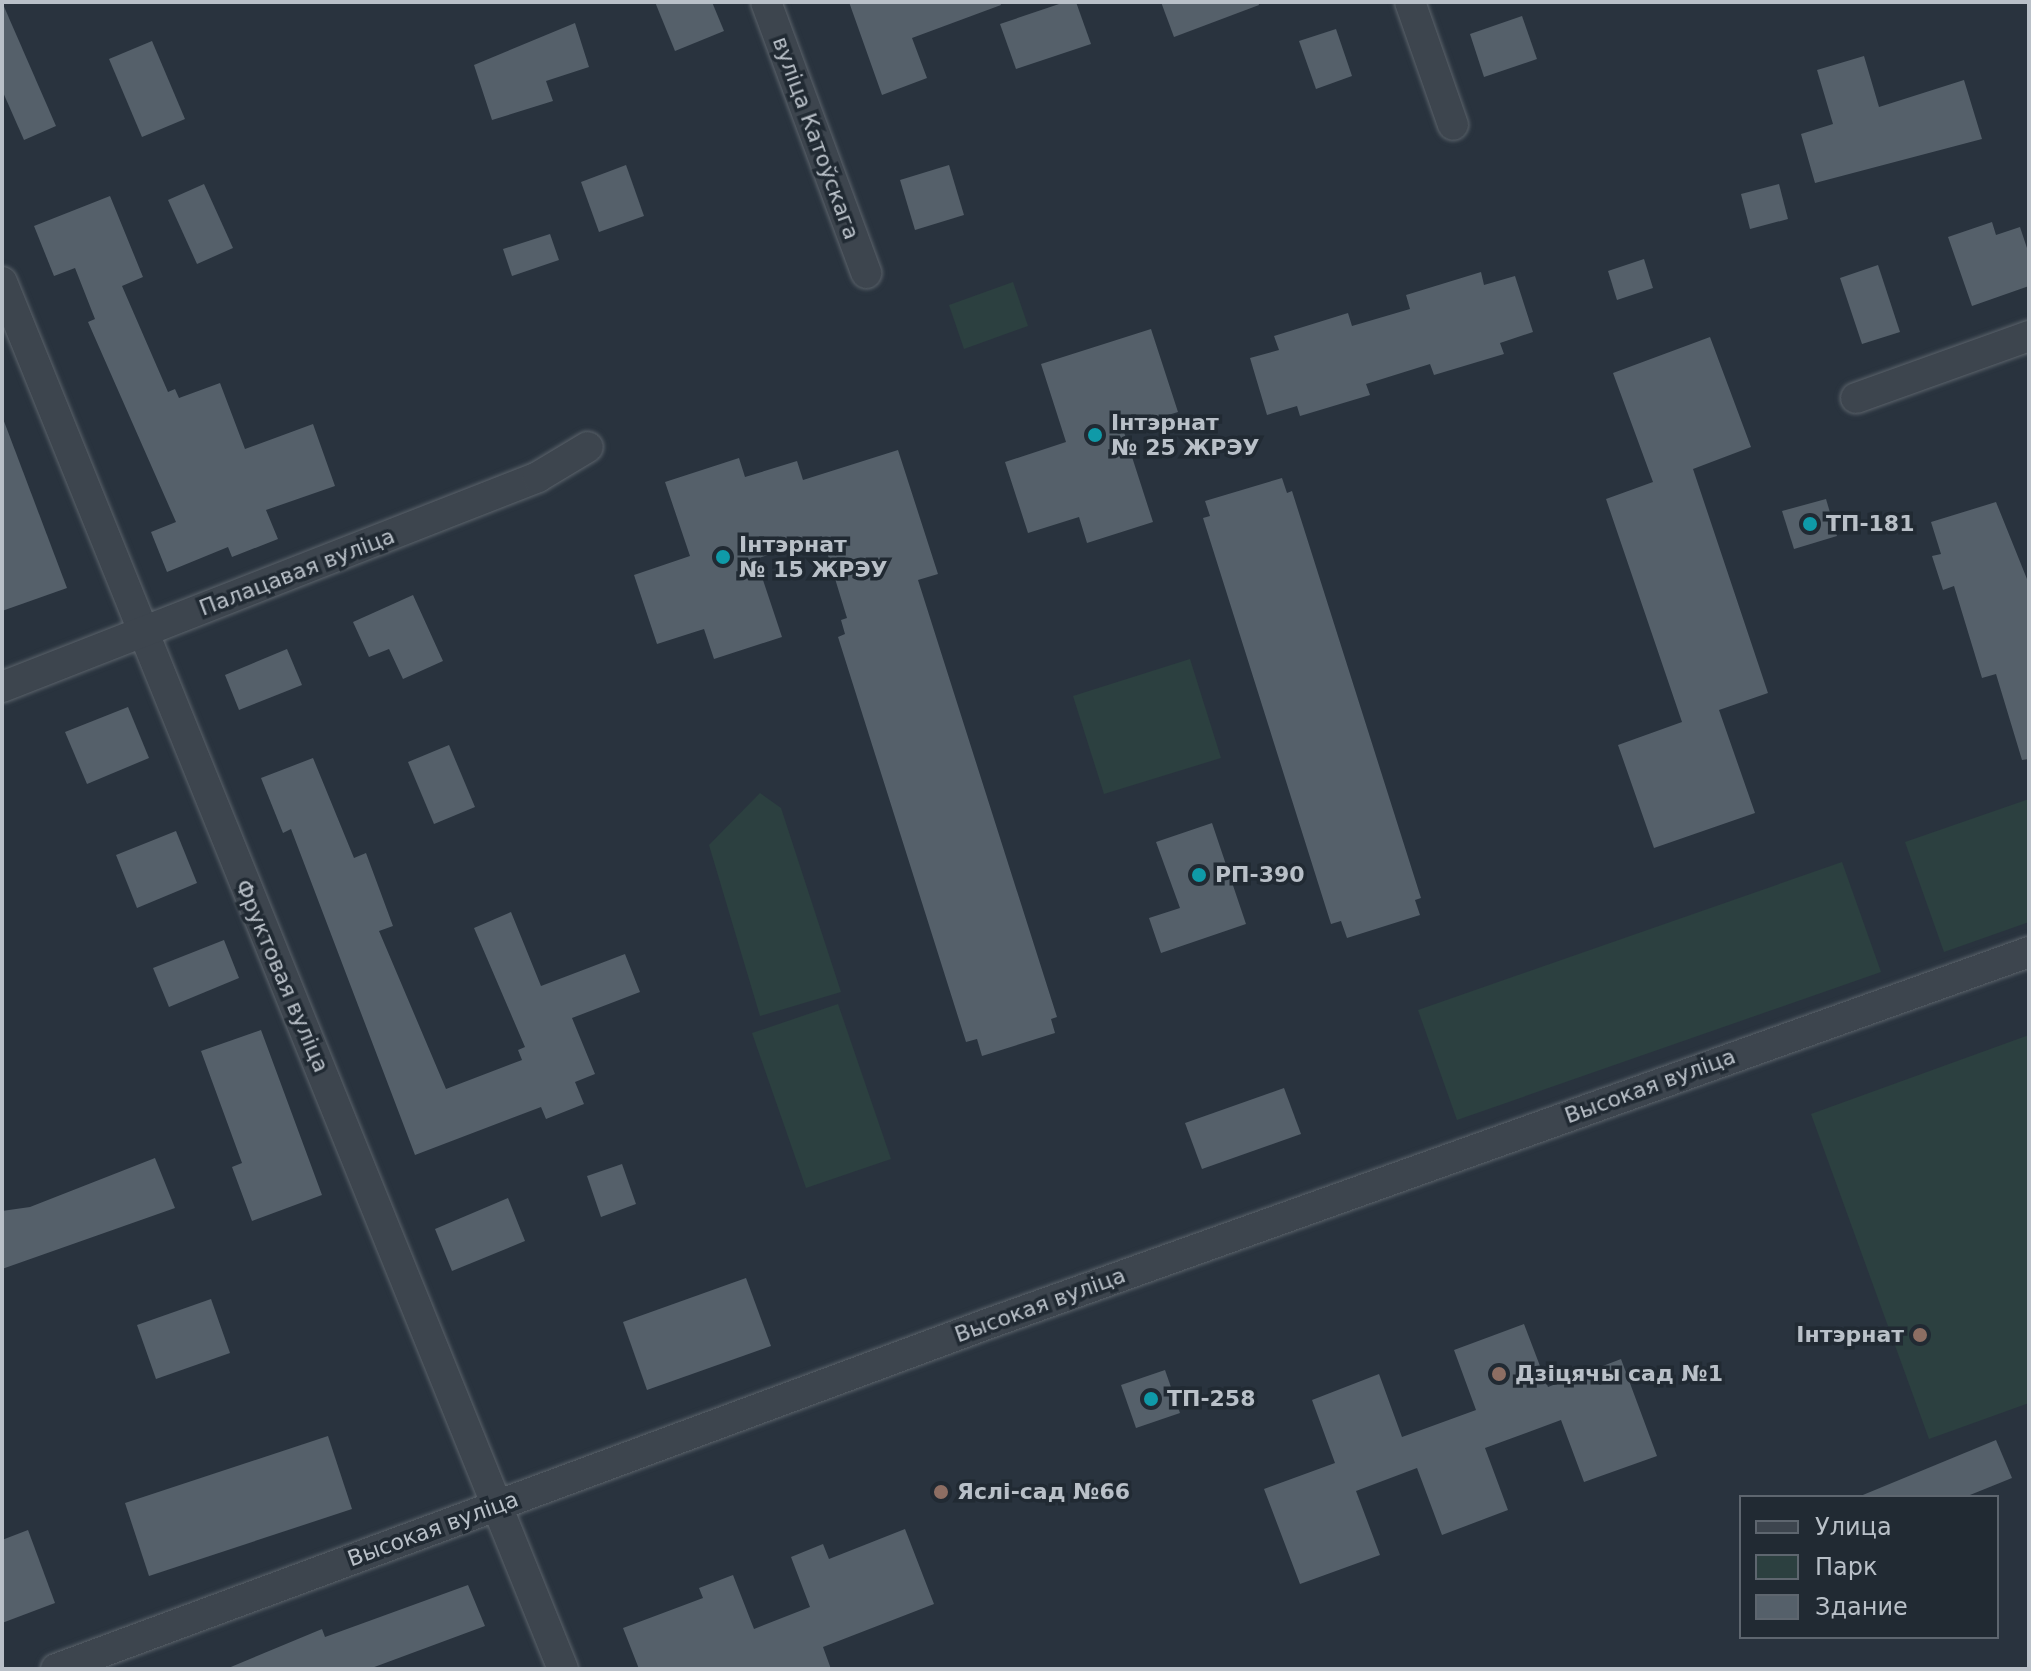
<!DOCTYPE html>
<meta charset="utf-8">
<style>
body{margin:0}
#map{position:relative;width:2031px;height:1671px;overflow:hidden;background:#29333e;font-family:"DejaVu Sans",sans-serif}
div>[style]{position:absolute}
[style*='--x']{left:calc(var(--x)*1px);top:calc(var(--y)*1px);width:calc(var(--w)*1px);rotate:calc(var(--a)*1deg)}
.green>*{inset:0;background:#2c4040}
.building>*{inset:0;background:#55606a}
.roads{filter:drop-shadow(0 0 2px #5b636b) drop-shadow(0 0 2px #5b636b)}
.street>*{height:30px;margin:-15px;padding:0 15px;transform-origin:15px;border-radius:15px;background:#3d454e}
.dots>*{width:22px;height:22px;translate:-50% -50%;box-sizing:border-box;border:4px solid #212a33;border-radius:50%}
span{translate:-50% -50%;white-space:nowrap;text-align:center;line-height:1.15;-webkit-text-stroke:7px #212a33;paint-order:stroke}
.street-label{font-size:22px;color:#b9c0c8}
.poi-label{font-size:22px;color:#b9c0c8;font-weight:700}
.left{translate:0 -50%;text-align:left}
.right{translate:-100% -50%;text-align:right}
.frame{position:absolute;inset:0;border:4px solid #b9c0c8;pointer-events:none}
.legend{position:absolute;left:1739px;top:1495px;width:260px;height:144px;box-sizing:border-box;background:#212a33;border:2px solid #5e666f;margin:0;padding:10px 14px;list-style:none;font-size:24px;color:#b9c0c8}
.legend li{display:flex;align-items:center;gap:16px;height:40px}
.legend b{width:40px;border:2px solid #5e666f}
</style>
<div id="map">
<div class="green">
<div style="clip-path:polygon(1013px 282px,1028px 326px,964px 349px,949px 305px)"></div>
<div style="clip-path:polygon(1190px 659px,1221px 758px,1104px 794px,1073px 696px)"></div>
<div style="clip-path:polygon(760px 793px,781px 808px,841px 992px,760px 1016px,709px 845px)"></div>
<div style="clip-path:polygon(2029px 799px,2029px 922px,1944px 952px,1905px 842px)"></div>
<div style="clip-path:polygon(1842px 862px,1881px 972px,1457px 1120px,1418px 1010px)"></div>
<div style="clip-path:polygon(838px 1004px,891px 1159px,806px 1188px,752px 1033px)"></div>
<div style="clip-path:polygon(2029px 1035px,2029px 1403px,1929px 1439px,1811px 1114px)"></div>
</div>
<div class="building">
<div style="clip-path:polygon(2px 2px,56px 126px,24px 140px,2px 90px)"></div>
<div style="clip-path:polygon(655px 2px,712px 2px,724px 31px,675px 51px)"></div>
<div style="clip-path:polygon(849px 2px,1000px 2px,1001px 5px,912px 38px,927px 78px,882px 95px)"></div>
<div style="clip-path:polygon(1065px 2px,1076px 2px,1091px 44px,1016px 69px,1000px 24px)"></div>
<div style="clip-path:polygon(1161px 2px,1258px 2px,1259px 5px,1174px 37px)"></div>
<div style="clip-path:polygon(1522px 16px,1537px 59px,1484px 77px,1470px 34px)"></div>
<div style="clip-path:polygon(575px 23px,589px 67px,546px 81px,553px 101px,492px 120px,474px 65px)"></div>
<div style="clip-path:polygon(1336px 29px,1352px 76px,1316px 89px,1299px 41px)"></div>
<div style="clip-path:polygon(152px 41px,185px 119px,142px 137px,109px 59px)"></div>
<div style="clip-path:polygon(1864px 56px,1879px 107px,1964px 80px,1982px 139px,1815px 183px,1801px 134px,1833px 124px,1817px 70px)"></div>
<div style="clip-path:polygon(626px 165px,644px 216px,599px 232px,581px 182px)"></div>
<div style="clip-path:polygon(949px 165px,964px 215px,915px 230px,900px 180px)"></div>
<div style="clip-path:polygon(204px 184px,233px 248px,197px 264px,168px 200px)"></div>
<div style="clip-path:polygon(1779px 184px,1788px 219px,1750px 229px,1741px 194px)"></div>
<div style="clip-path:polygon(110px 196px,143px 277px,122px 286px,168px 392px,175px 389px,179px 398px,220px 383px,245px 449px,313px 424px,335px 486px,266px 510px,278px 539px,232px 557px,228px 547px,167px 572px,151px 532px,176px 522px,88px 322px,95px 319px,75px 268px,54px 276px,34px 226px)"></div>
<div style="clip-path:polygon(1992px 222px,1996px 235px,2020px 227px,2029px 254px,2029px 286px,1972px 306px,1948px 237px)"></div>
<div style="clip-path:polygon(550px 234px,559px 260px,512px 276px,503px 249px)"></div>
<div style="clip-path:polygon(1644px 259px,1653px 288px,1617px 300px,1608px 271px)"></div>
<div style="clip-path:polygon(1878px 265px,1900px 332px,1862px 344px,1840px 278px)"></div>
<div style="clip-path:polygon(1481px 272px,1484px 285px,1515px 276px,1533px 332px,1500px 343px,1504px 354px,1434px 375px,1430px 364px,1366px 384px,1370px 395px,1300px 416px,1297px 406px,1267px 415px,1250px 358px,1279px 350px,1274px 336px,1348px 313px,1352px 326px,1410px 309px,1406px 295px)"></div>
<div style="clip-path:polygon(1151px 329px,1178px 412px,1123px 429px,1153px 522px,1087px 543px,1079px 517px,1028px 533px,1005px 462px,1066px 442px,1041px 364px)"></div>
<div style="clip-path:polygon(1710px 337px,1751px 447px,1693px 469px,1768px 693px,1719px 710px,1755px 813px,1654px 848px,1618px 745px,1682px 722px,1606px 499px,1653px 482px,1613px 373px)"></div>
<div style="clip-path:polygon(2px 416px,67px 588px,2px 611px)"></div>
<div style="clip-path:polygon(898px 450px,938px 574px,918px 580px,1057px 1017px,1051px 1019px,1055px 1033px,982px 1056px,977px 1039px,966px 1042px,838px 637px,845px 634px,841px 620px,847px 618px,822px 536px,756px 559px,782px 637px,714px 659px,704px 629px,657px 644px,634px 575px,690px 556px,665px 482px,739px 458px,745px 477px,797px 461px,803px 480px)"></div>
<div style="clip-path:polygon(1282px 478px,1287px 493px,1292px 491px,1421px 898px,1415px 900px,1420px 915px,1347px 938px,1341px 921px,1331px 924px,1203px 518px,1210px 516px,1205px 501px)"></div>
<div style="clip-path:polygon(1826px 499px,1837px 536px,1794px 549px,1782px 511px)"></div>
<div style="clip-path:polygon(1996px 502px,2029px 584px,2029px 759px,2022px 760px,1996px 674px,1982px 678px,1954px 586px,1943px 590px,1932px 556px,1941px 554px,1931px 522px)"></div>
<div style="clip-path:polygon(413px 595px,443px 661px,403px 679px,389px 649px,369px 657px,353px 622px)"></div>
<div style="clip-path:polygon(287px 649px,302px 685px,239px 710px,225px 675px)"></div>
<div style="clip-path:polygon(128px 707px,149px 758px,87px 784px,65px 732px)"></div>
<div style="clip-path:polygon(449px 745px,475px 807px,434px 824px,408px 762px)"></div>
<div style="clip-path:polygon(313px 758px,354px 858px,366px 853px,393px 926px,379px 931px,446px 1089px,522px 1060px,518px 1050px,525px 1047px,474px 928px,511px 912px,541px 986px,625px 954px,640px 992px,572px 1018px,595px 1074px,575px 1082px,584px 1104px,546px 1119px,541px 1107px,415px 1155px,291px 829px,283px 833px,261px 778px)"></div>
<div style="clip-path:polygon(1212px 823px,1246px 924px,1161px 953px,1149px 918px,1180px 908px,1156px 842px)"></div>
<div style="clip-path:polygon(176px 831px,197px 883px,137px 908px,116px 855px)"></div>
<div style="clip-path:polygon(224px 940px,239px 978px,169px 1007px,153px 968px)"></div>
<div style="clip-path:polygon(261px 1030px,322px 1195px,252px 1221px,232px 1167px,242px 1163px,201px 1051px)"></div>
<div style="clip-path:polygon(1284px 1088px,1301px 1134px,1202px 1169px,1185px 1123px)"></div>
<div style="clip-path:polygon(155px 1158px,175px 1208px,2px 1269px,2px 1211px,30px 1207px)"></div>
<div style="clip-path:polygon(622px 1164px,636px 1204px,601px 1217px,587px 1176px)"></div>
<div style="clip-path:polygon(508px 1198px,525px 1241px,452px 1271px,435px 1229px)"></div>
<div style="clip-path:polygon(746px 1278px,771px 1346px,647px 1390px,623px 1322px)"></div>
<div style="clip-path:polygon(211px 1299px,230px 1353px,156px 1379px,137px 1325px)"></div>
<div style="clip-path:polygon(1524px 1324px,1548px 1387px,1621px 1359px,1657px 1456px,1584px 1482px,1561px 1420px,1485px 1448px,1508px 1510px,1442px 1535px,1417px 1468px,1356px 1491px,1380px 1555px,1300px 1584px,1264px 1489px,1335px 1463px,1312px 1400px,1379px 1374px,1402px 1437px,1476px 1410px,1454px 1350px)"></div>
<div style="clip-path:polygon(1165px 1370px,1180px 1413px,1136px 1428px,1121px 1385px)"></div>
<div style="clip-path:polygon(328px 1436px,352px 1509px,149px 1576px,125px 1503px)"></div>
<div style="clip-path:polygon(1996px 1440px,2012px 1478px,1965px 1497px,1858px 1497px)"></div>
<div style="clip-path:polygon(905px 1529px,934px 1604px,823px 1647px,831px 1669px,639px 1669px,623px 1628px,703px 1598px,699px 1588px,733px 1575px,754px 1629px,810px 1607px,791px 1557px,823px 1544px,829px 1559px)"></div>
<div style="clip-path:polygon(28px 1530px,55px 1603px,2px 1623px,2px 1540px)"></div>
<div style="clip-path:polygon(468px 1585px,485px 1626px,369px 1669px,226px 1669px,322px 1629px,325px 1637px)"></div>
</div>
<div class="roads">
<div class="street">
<div style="--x:766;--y:2;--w:289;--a:69.7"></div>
<div style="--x:1410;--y:2;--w:130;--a:70.7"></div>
<div style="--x:2;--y:282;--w:1496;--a:67.98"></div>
<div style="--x:1856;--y:398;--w:184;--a:-19.7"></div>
<div style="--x:2;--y:687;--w:576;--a:-21.39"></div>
<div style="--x:538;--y:477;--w:58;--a:-31"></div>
<div style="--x:56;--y:1669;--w:996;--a:-20.33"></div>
<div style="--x:990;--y:1323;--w:1103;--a:-19.65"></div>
</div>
</div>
<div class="dots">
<div style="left:1095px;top:435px;background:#0f9aa8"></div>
<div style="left:1810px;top:524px;background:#0f9aa8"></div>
<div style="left:723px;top:557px;background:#0f9aa8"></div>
<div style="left:1199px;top:875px;background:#0f9aa8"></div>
<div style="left:1920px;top:1335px;background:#8d6e63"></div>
<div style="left:1499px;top:1374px;background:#8d6e63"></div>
<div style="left:1151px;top:1399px;background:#0f9aa8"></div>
<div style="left:941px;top:1492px;background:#8d6e63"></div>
</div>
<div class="street-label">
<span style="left:816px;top:138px;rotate:70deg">вуліца Катоўскага</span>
<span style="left:297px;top:572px;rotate:-21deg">Палацавая вуліца</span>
<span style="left:282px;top:976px;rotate:67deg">Фруктовая вуліца</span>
<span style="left:1650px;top:1086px;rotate:-20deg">Высокая вуліца</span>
<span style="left:1040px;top:1305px;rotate:-20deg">Высокая вуліца</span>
<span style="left:433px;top:1529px;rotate:-20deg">Высокая вуліца</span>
</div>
<div class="poi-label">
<span class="left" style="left:1111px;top:435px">Інтэрнат<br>№ 25 ЖРЭУ</span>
<span class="left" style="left:1826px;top:524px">ТП-181</span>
<span class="left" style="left:739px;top:557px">Інтэрнат<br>№ 15 ЖРЭУ</span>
<span class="left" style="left:1215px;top:875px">РП-390</span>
<span class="right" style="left:1904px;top:1335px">Інтэрнат</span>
<span class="left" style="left:1515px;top:1374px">Дзіцячы сад №1</span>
<span class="left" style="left:1167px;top:1399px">ТП-258</span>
<span class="left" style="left:957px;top:1492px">Яслі-сад №66</span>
</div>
<div class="frame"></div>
<ul class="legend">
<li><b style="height:10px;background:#3d454e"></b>Улица</li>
<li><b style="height:22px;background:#2c4040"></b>Парк</li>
<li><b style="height:22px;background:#55606a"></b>Здание</li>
</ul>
</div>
